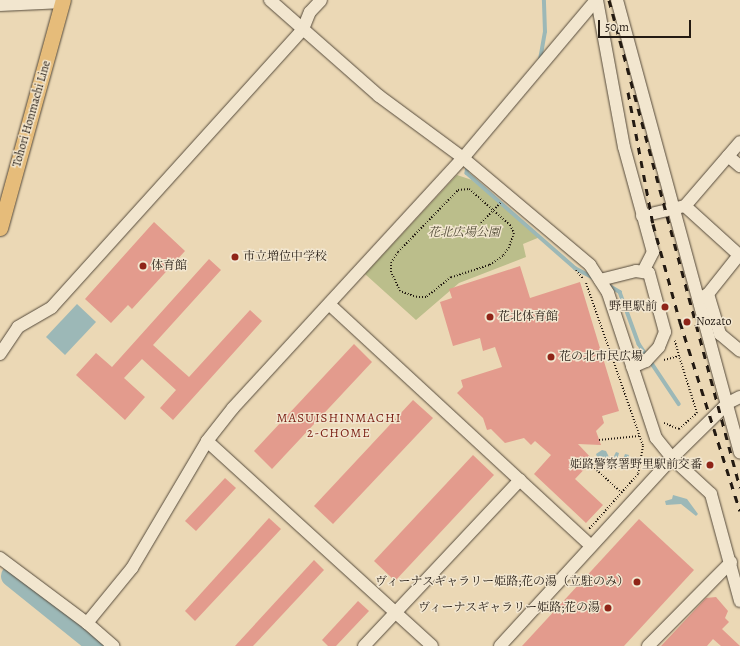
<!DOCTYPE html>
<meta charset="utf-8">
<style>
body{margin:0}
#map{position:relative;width:740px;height:646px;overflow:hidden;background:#ebd8b5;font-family:Alegreya,"Noto Serif JP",serif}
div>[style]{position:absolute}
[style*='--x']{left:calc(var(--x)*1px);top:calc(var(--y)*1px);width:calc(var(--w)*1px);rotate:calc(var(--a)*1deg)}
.green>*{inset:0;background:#bbbe8b}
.water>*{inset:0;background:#9cb8b7}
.stream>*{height:3.5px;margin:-1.75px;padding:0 1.75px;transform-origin:1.75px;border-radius:1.75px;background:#9cb8b7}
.river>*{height:22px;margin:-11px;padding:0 11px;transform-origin:11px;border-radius:11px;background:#9cb8b7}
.building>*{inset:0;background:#e39b8d}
.path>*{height:2px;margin-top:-1px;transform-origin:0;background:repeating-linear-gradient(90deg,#231a12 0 1px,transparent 0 3px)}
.roads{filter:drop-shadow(0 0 1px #554a3b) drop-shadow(0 0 1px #554a3b)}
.minor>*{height:12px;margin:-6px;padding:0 6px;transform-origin:6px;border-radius:6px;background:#f2e6cf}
.major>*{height:15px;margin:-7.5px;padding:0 7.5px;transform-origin:7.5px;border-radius:7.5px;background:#e6bc7a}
.rail>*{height:3px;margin-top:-1.5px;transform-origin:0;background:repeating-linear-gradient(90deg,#231a12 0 7px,transparent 0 14px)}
.dots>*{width:11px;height:11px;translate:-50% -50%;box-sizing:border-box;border:2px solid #f2e6cf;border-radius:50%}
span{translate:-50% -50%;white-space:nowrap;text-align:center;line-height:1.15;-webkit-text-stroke:3px #f2e6cf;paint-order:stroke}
.street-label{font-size:12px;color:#231a12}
.park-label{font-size:12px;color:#514b36;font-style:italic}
.poi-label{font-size:12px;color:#231a12}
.left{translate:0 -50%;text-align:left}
.right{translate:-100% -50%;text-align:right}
.neighbourhood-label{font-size:13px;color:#7a1f14;letter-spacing:1px}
.scale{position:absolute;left:598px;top:20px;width:93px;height:18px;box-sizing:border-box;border:2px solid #231a12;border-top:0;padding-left:5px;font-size:12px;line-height:14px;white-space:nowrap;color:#231a12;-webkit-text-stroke:3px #f2e6cf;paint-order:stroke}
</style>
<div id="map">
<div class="green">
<div style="clip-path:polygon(457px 175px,472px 180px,540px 237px,523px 244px,526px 257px,459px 283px,416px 320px,365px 274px)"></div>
</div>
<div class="water">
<div style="clip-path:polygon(77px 304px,96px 322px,65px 355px,46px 337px)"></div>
<div style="clip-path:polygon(602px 450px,606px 451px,609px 457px,613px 458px,616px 452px,619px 453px,617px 460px,622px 462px,625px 454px,629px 455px,624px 470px,620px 469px,621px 465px,611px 466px,612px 462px,605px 460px,599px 462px,596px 454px)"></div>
<div style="clip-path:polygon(673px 495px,687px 499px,698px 514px,696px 516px,681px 504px,666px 505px,665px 501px,672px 499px)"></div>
</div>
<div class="stream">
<div style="--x:540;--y:60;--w:28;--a:-80"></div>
<div style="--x:545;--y:32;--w:32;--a:-92"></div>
<div style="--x:468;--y:165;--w:8;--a:97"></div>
<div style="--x:467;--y:173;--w:144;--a:41.3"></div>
<div style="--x:575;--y:268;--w:21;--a:28"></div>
<div style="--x:608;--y:285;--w:14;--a:30"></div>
<div style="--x:620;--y:292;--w:55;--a:69.9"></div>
<div style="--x:639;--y:344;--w:72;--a:56.3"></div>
</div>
<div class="river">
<div style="--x:12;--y:576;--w:112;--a:38.8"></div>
</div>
<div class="building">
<div style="clip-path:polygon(154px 222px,185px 251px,132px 309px,128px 305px,111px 323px,85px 299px)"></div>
<div style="clip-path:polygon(209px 259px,221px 270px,153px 345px,189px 377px,250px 310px,262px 321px,173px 420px,160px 408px,176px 390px,142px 359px,124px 378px,145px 397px,125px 420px,76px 375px,96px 353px,112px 367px)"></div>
<div style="clip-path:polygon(520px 266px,530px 298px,580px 282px,619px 411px,602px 416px,604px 423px,596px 431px,601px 445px,578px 444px,593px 460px,575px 479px,603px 505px,586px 523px,534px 474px,551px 455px,535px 441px,531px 445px,524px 438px,505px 443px,491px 429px,487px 430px,483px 418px,457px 393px,463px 387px,461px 380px,502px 367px,495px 347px,483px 351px,480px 338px,453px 346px,440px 302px,452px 298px,449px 289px)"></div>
<div style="clip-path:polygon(354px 344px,372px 362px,272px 469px,254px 451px)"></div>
<div style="clip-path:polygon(413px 400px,433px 418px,333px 524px,314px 506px)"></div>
<div style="clip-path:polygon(473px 455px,494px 475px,395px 581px,374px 561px)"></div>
<div style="clip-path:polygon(225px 478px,236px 488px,196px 531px,185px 521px)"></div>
<div style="clip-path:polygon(269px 518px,281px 529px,195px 621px,185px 611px)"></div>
<div style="clip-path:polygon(639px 519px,694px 570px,624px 646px,522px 646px)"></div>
<div style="clip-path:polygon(314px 560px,324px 570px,253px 646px,235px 646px)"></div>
<div style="clip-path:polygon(716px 597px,728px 611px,725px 618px,729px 622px,722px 629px,740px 646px,721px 646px,713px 639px,707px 646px,661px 646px,706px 598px)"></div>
<div style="clip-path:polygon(358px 601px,369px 611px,336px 646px,328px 646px,322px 640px)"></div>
</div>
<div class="path">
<div style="--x:469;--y:189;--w:55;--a:41.3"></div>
<div style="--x:510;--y:225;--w:9;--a:63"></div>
<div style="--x:514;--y:233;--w:15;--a:110"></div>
<div style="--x:509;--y:247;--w:11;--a:124"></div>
<div style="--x:503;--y:256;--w:17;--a:147"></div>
<div style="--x:489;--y:265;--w:40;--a:162"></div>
<div style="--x:451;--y:277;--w:32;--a:141"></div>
<div style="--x:426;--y:297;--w:9;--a:180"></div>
<div style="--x:417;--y:297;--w:18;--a:-161"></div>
<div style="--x:400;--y:291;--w:21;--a:-115"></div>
<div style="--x:391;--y:272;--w:9;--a:-90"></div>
<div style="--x:391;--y:263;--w:13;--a:-58"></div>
<div style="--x:398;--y:252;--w:86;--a:-45.9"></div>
<div style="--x:458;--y:190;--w:11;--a:-5"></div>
<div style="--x:481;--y:223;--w:28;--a:-46"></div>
<div style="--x:576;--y:270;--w:11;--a:52"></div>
<div style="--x:586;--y:283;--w:173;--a:70.7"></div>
<div style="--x:643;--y:446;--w:28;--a:100"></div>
<div style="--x:638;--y:474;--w:74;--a:131.7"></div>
<div style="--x:664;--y:360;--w:16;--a:-15"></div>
<div style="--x:679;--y:356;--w:16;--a:-105"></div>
<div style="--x:664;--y:423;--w:16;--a:22"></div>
<div style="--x:679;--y:429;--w:24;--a:-42"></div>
<div style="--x:697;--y:413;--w:60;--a:-107.5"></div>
<div style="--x:599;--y:440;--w:40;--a:-5.7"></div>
<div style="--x:590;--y:464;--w:42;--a:42.1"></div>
</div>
<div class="roads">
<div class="minor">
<div style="--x:270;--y:0;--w:145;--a:41.4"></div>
<div style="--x:379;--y:96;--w:104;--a:36.4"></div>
<div style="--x:463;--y:158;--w:166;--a:40.1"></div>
<div style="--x:590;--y:265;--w:33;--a:57"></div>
<div style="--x:608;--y:293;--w:153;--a:71.7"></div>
<div style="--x:656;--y:438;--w:26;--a:51"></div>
<div style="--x:672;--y:458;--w:53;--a:42.7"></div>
<div style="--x:711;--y:494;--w:111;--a:74.8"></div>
<div style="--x:597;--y:0;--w:149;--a:79.6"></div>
<div style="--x:624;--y:147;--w:109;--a:74.6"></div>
<div style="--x:653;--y:252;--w:20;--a:117"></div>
<div style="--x:617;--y:0;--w:469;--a:74.8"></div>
<div style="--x:0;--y:5;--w:63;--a:-2.7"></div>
<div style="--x:728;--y:156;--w:16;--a:40"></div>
<div style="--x:685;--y:206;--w:73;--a:42.2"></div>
<div style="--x:739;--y:255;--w:50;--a:128.5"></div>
<div style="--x:708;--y:294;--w:10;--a:151"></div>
<div style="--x:642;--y:216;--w:44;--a:-13.1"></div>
<div style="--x:685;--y:206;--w:84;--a:-49.3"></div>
<div style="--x:600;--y:280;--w:37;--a:-14"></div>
<div style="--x:636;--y:271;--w:13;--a:9"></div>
<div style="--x:649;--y:273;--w:61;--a:74.8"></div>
<div style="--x:665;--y:332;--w:16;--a:112"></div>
<div style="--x:659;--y:347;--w:19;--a:133"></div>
<div style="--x:646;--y:361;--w:15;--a:157"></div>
<div style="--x:708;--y:294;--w:42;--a:73.3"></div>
<div style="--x:720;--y:334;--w:26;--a:40"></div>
<div style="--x:330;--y:305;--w:355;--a:42.7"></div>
<div style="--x:0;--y:354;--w:32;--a:-56"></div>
<div style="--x:18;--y:327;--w:39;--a:-30"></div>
<div style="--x:52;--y:307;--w:375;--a:-47.9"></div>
<div style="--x:303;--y:29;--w:18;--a:-68"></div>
<div style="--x:310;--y:12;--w:16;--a:-47"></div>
<div style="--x:207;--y:441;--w:304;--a:42.3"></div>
<div style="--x:0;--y:558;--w:109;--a:36.8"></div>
<div style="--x:87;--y:623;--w:35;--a:41"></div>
<div style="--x:87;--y:623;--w:71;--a:-50.7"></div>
<div style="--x:132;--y:568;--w:147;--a:-59.4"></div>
<div style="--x:207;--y:441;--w:42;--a:-51.8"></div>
<div style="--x:233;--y:408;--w:340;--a:-47.4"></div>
<div style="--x:463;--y:158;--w:207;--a:-49.9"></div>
<div style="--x:364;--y:646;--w:228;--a:-46.8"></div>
<div style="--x:500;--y:646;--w:255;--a:-47.5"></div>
<div style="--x:672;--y:458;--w:78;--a:-44.5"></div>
<div style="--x:728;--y:403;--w:13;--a:-27"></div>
<div style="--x:648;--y:646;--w:118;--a:-45.3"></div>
</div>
<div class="major">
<div style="--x:0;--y:228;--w:237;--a:-74.6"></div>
</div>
</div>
<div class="rail">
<div style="--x:609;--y:0;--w:505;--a:74.97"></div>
<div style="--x:628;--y:92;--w:134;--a:79.3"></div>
<div style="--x:653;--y:224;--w:102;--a:74.6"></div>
<div style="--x:680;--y:322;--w:198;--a:72.4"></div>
</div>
<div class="dots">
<div style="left:235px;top:257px;background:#8f2418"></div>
<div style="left:143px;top:266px;background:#8f2418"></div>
<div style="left:665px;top:307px;background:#8f2418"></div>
<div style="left:490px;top:317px;background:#8f2418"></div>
<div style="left:687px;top:322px;background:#8f2418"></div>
<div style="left:551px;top:357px;background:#8f2418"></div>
<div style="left:710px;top:465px;background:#8f2418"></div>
<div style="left:637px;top:582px;background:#8f2418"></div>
<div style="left:608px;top:608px;background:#8f2418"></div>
</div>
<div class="street-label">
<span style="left:32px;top:114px;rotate:-74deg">Tohori Honmachi Line</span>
</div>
<div class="park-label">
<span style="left:464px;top:233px">花北広場公園</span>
</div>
<div class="poi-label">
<span class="left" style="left:243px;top:257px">市立増位中学校</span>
<span class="left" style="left:151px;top:266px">体育館</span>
<span class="right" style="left:657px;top:307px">野里駅前</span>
<span class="left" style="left:498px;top:317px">花北体育館</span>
<span class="left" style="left:696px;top:322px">Nozato</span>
<span class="left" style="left:559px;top:357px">花の北市民広場</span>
<span class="right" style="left:702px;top:465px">姫路警察署野里駅前交番</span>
<span class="right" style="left:629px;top:582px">ヴィーナスギャラリー姫路;花の湯（立駐のみ）</span>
<span class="right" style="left:600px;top:608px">ヴィーナスギャラリー姫路;花の湯</span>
</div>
<div class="neighbourhood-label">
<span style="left:339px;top:426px">MASUISHINMACHI<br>2-CHOME</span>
</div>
<div class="scale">50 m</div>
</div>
